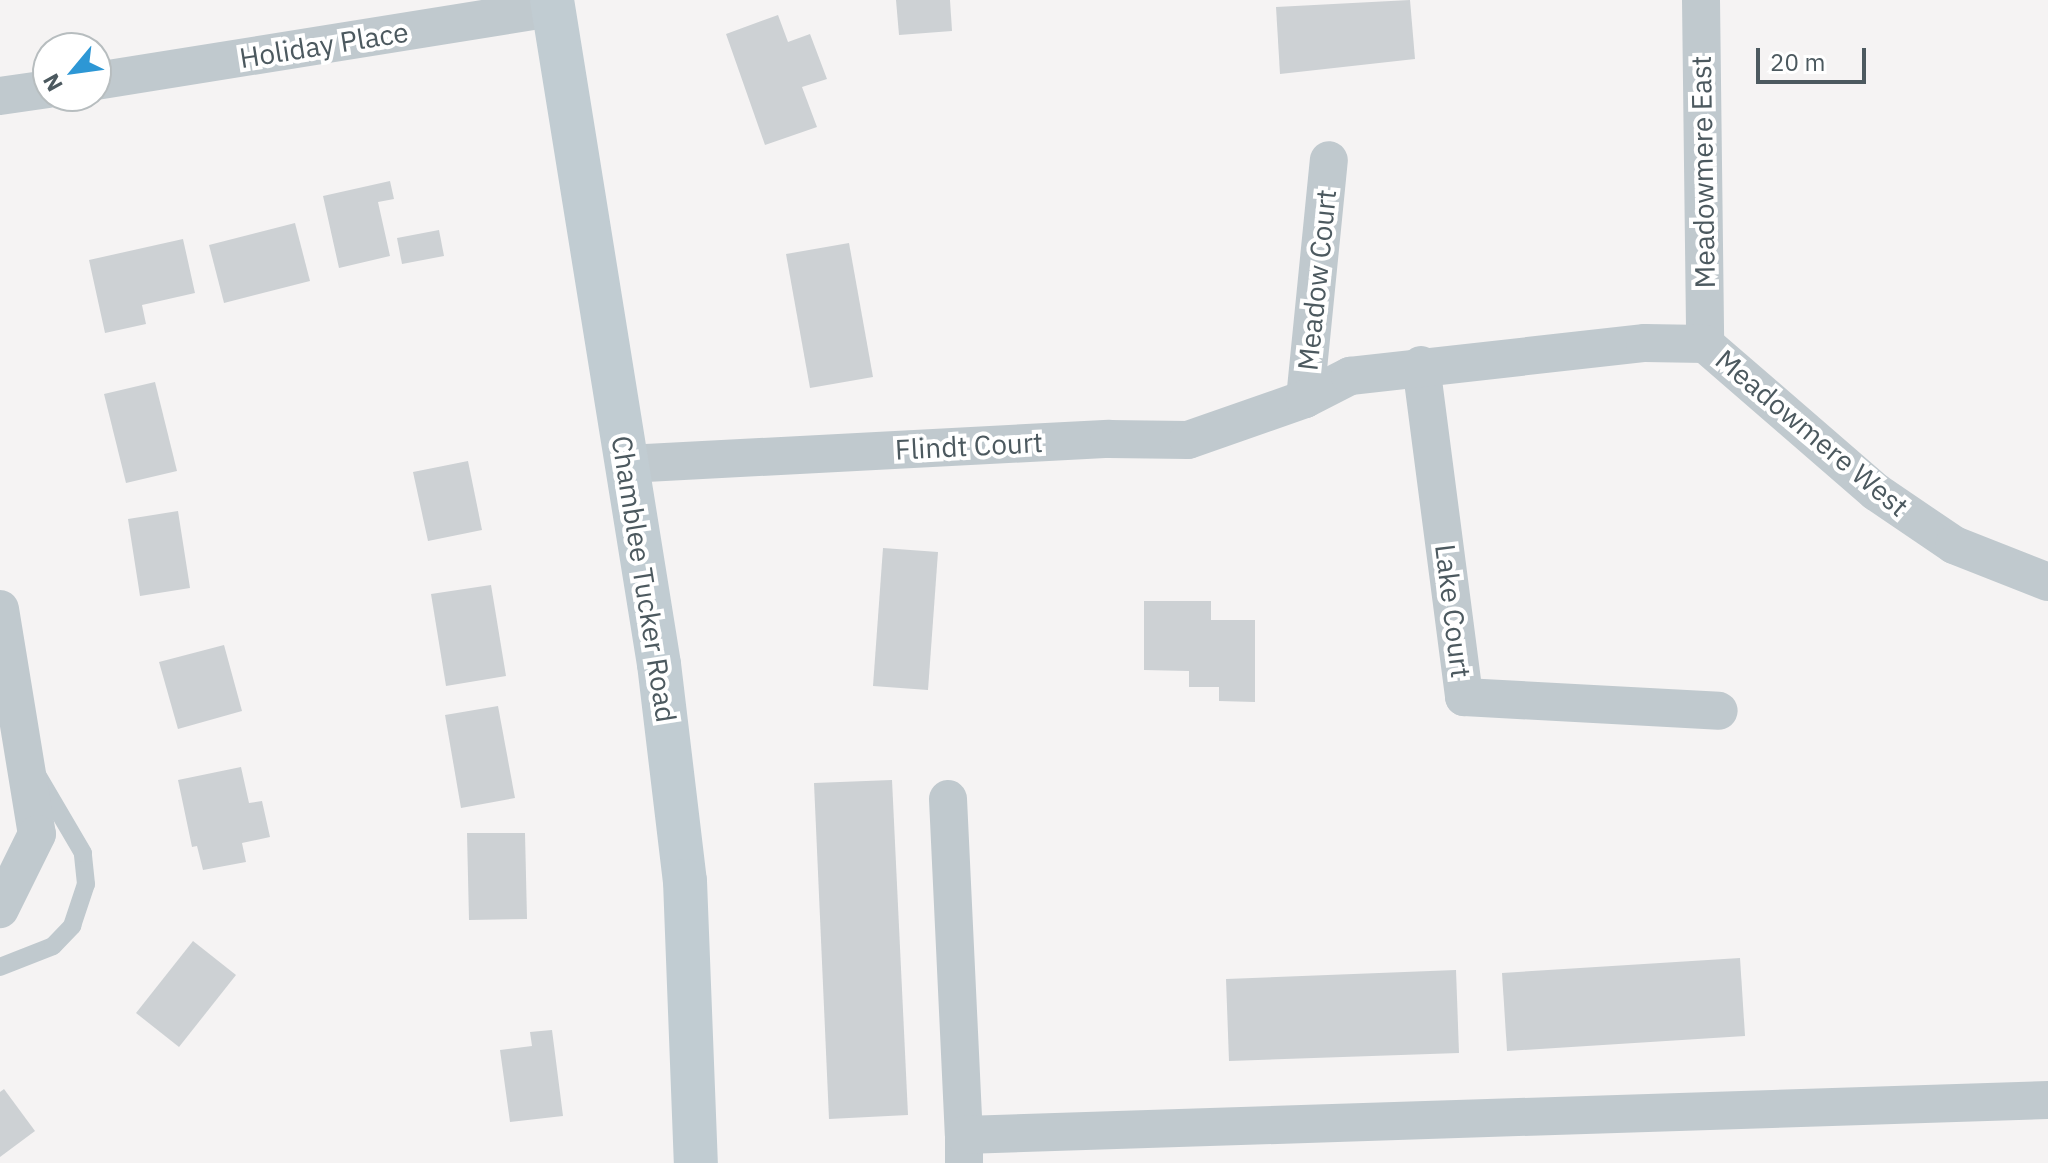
<!DOCTYPE html>
<style>
body{margin:0}
#map{position:relative;width:2048px;height:1163px;overflow:hidden;background:#f5f3f3;font-family:"IBM Plex Sans",sans-serif}
div>[style]{position:absolute}
[style*='--x']{left:calc(var(--x)*1px);top:calc(var(--y)*1px);width:calc(var(--w)*1px);rotate:calc(var(--a)*1deg)}
.building>*{inset:0;background:#cdd1d4}
.service>*{height:18px;margin:-9px;padding:0 9px;transform-origin:9px;border-radius:9px;background:#c0c9ce}
.minor>*{height:38px;margin:-19px;padding:0 19px;transform-origin:19px;border-radius:19px;background:#c0c9ce}
.secondary>*{height:44px;margin:-22px;padding:0 22px;transform-origin:22px;border-radius:22px;background:#c1ccd2}
span{translate:-50% -50%;white-space:nowrap;text-align:center;line-height:1.15;-webkit-text-stroke:8px #fff;paint-order:stroke}
.street-label{font-size:28px;color:#4c595f}
.north{position:absolute;left:32px;top:32px;width:80px;height:80px;box-sizing:border-box;background:#fff;border:2px solid #b7bdbf;border-radius:50%;rotate:241deg;font-size:22px;font-weight:700;line-height:32px;text-align:center;color:#4c595f}
.north::after{content:'';display:block;margin:auto;width:28px;height:36px;background:#2d97d5;clip-path:polygon(50% 0,100% 100%,50% 72%,0 100%)}
.scale{position:absolute;left:1756px;top:48px;width:110px;height:36px;box-sizing:border-box;border:4px solid #4c595f;border-top:0;padding-left:10px;font-size:24px;line-height:28px;white-space:nowrap;color:#4c595f;-webkit-text-stroke:6px #fff;paint-order:stroke}
</style>
<div id="map">
<div class="building">
<div style="clip-path:polygon(896px 0,950px 0,952px 31px,899px 35px)"></div>
<div style="clip-path:polygon(1410px 0,1415px 59px,1280px 74px,1276px 7px)"></div>
<div style="clip-path:polygon(778px 15px,788px 42px,810px 34px,827px 79px,802px 87px,817px 127px,765px 145px,726px 34px)"></div>
<div style="clip-path:polygon(390px 181px,394px 199px,378px 202px,390px 256px,339px 268px,323px 196px)"></div>
<div style="clip-path:polygon(295px 223px,310px 281px,224px 303px,209px 245px)"></div>
<div style="clip-path:polygon(439px 230px,444px 256px,402px 264px,397px 238px)"></div>
<div style="clip-path:polygon(183px 239px,195px 293px,142px 305px,146px 324px,105px 333px,89px 260px)"></div>
<div style="clip-path:polygon(849px 243px,873px 377px,810px 388px,786px 254px)"></div>
<div style="clip-path:polygon(155px 382px,177px 471px,126px 483px,104px 394px)"></div>
<div style="clip-path:polygon(468px 461px,482px 530px,428px 541px,413px 472px)"></div>
<div style="clip-path:polygon(178px 511px,190px 588px,140px 596px,128px 519px)"></div>
<div style="clip-path:polygon(883px 548px,938px 552px,928px 690px,873px 686px)"></div>
<div style="clip-path:polygon(491px 585px,506px 676px,446px 686px,431px 594px)"></div>
<div style="clip-path:polygon(1144px 601px,1211px 601px,1211px 620px,1255px 620px,1255px 702px,1219px 701px,1219px 687px,1189px 687px,1189px 671px,1144px 670px)"></div>
<div style="clip-path:polygon(224px 645px,242px 711px,178px 729px,159px 662px)"></div>
<div style="clip-path:polygon(498px 706px,515px 798px,461px 808px,445px 715px)"></div>
<div style="clip-path:polygon(241px 767px,249px 803px,262px 801px,270px 837px,242px 843px,246px 862px,203px 870px,197px 846px,192px 847px,178px 780px)"></div>
<div style="clip-path:polygon(892px 780px,908px 1115px,829px 1119px,814px 783px)"></div>
<div style="clip-path:polygon(467px 833px,525px 833px,527px 919px,469px 920px)"></div>
<div style="clip-path:polygon(193px 941px,236px 975px,179px 1047px,136px 1013px)"></div>
<div style="clip-path:polygon(1740px 958px,1745px 1036px,1507px 1051px,1502px 973px)"></div>
<div style="clip-path:polygon(1456px 970px,1459px 1053px,1229px 1061px,1226px 979px)"></div>
<div style="clip-path:polygon(552px 1030px,563px 1116px,510px 1122px,500px 1050px,532px 1046px,530px 1032px)"></div>
<div style="clip-path:polygon(4px 1089px,35px 1131px,0 1157px,0 1092px)"></div>
</div>
<div class="service">
<div style="--x:0;--y:967;--w:57;--a:-21.6"></div>
<div style="--x:53;--y:946;--w:28;--a:-46"></div>
<div style="--x:72;--y:926;--w:44;--a:-71.6"></div>
<div style="--x:86;--y:884;--w:31;--a:-96"></div>
<div style="--x:83;--y:853;--w:93;--a:-120.4"></div>
</div>
<div class="minor">
<div style="--x:1701;--y:0;--w:344;--a:89.3"></div>
<div style="--x:96;--y:81;--w:463;--a:-9.1"></div>
<div style="--x:0;--y:96;--w:49;--a:-8.3"></div>
<div style="--x:1705;--y:344;--w:226;--a:40.9"></div>
<div style="--x:1876;--y:492;--w:94;--a:34.2"></div>
<div style="--x:1954;--y:545;--w:101;--a:21.5"></div>
<div style="--x:1421;--y:365;--w:335;--a:82.6"></div>
<div style="--x:1464;--y:697;--w:255;--a:3.1"></div>
<div style="--x:1305;--y:399;--w:240;--a:-84.3"></div>
<div style="--x:627;--y:464;--w:483;--a:-3"></div>
<div style="--x:1109;--y:439;--w:79;--a:0.7"></div>
<div style="--x:1188;--y:440;--w:124;--a:-19.3"></div>
<div style="--x:1305;--y:399;--w:51;--a:-27.1"></div>
<div style="--x:1350;--y:376;--w:297;--a:-6.4"></div>
<div style="--x:1645;--y:343;--w:60;--a:1"></div>
<div style="--x:0;--y:609;--w:228;--a:80.7"></div>
<div style="--x:37;--y:834;--w:84;--a:116.3"></div>
<div style="--x:948;--y:799;--w:336;--a:87.3"></div>
<div style="--x:964;--y:1163;--w:28;--a:-90"></div>
<div style="--x:964;--y:1135;--w:1085;--a:-1.85"></div>
</div>
<div class="secondary">
<div style="--x:552;--y:0;--w:673;--a:80.85"></div>
<div style="--x:659;--y:664;--w:219;--a:83.2"></div>
<div style="--x:685;--y:881;--w:282;--a:87.8"></div>
</div>
<div class="street-label">
<span style="left:324px;top:45px;rotate:-9deg">Holiday Place</span>
<span style="left:1703px;top:172px;rotate:-91deg">Meadowmere East</span>
<span style="left:1317px;top:280px;rotate:-84deg">Meadow Court</span>
<span style="left:1812px;top:433px;rotate:40deg">Meadowmere West</span>
<span style="left:969px;top:446px;rotate:-3deg">Flindt Court</span>
<span style="left:644px;top:579px;rotate:81deg">Chamblee Tucker Road</span>
<span style="left:1453px;top:611px;rotate:83deg">Lake Court</span>
</div>
<div class="north">N</div>
<div class="scale">20 m</div>
</div>
